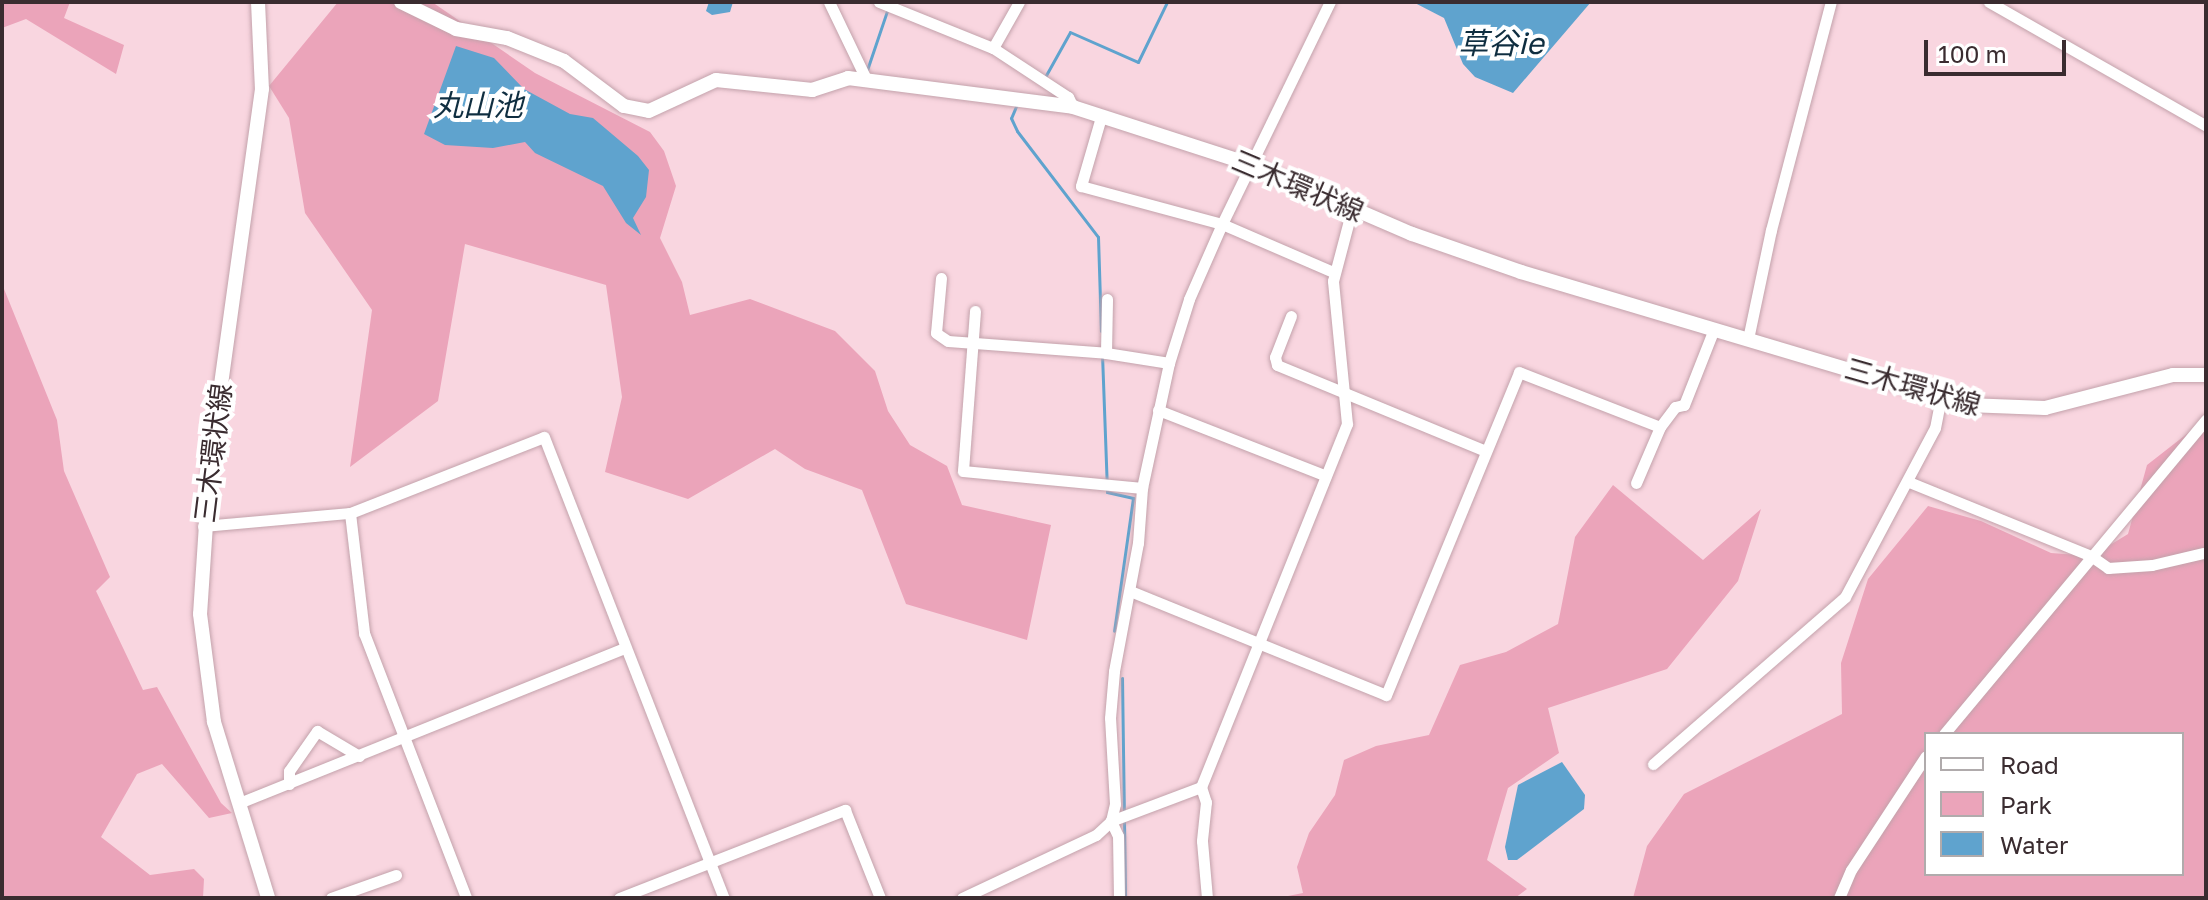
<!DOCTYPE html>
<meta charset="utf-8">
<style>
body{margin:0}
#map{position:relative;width:2208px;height:900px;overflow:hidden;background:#f9d6e0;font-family:"Golos Text","Noto Sans JP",sans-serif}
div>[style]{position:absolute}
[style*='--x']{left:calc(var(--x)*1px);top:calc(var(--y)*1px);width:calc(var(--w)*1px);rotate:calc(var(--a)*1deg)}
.green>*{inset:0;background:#eba4ba}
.water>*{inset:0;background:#5fa3ce}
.stream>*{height:3px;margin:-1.5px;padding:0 1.5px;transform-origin:1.5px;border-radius:1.5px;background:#5fa3ce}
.roads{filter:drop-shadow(0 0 2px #c3a2ab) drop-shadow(0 0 2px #c3a2ab)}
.minor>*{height:11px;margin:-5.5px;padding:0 5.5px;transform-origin:5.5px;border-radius:5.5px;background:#fff}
.major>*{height:14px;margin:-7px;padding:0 7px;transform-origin:7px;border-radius:7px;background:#fff}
span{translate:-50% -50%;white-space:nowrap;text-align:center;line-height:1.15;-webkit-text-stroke:8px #fff;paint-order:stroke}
.street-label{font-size:28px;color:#3a2c30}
.water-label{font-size:30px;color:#0f2e40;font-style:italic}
.frame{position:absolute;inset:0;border:4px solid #3a2c30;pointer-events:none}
.legend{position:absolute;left:1924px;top:732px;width:260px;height:144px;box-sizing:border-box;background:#fff;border:2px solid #b0abac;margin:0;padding:10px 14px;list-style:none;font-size:24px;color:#3a2c30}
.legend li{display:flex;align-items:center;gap:16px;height:40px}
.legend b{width:40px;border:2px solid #b0abac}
.scale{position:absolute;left:1924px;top:40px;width:142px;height:36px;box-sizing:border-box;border:4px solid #3a2c30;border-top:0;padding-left:10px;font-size:24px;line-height:28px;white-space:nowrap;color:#3a2c30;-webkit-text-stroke:6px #fff;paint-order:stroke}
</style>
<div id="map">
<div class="green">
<div style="clip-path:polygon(2px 2px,70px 2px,64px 18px,124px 45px,116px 74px,26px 19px,2px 28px)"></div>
<div style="clip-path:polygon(338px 2px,432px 2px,535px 73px,650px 132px,664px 151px,676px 186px,660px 238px,682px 282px,690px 315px,750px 299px,835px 331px,875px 371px,888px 411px,910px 445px,947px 466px,962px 505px,1051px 525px,1027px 640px,906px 604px,862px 490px,805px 469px,775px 449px,688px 499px,605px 472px,622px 397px,606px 285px,465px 244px,438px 401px,350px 467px,372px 310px,305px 213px,289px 118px,269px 86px)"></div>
<div style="clip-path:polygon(2px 284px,57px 420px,64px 471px,110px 577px,96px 591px,143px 690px,157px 687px,221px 803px,232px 813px,209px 818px,162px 764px,137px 774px,101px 837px,150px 875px,194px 869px,204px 879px,203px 898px,2px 898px)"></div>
<div style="clip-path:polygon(evenodd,2206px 419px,2206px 898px,1633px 898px,1647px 846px,1684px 794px,1842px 714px,1841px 663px,1868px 579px,1928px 506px,1981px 521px,2051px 553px,2092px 556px,2128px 534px,2147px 465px,2206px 419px,1926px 734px,2182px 734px,2182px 874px,1926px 874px,1926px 734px)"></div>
<div style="clip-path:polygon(1613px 485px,1703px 560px,1761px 509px,1738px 581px,1667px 669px,1548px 708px,1559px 753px,1508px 788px,1487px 860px,1527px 889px,1515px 898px,1278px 898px,1303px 893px,1297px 867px,1309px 833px,1335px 795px,1344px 760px,1376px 746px,1429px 735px,1460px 665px,1506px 652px,1558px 624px,1575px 537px)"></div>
</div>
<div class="water">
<div style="clip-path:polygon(709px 2px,733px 2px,730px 12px,712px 15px,706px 11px)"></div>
<div style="clip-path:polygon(1413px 2px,1591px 2px,1513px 93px,1475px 77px,1463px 64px,1444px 18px)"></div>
<div style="clip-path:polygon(456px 46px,494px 58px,524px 89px,570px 114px,593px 118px,638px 156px,649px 170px,646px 197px,633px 218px,641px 235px,626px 223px,603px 186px,535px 153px,525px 142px,493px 148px,445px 145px,424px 134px)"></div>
<div style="clip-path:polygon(1562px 762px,1585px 795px,1584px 809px,1517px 860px,1508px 860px,1505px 847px,1518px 785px)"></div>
</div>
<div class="stream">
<div style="--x:866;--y:73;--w:69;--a:-71.3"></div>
<div style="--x:1045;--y:77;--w:51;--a:-60.9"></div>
<div style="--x:1070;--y:32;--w:74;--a:23.8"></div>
<div style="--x:1138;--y:62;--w:67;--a:-64.2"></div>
<div style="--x:1017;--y:104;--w:15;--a:113"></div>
<div style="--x:1011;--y:118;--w:14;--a:65"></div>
<div style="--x:1017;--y:131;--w:133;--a:52.6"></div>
<div style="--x:1098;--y:237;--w:94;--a:88.2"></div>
<div style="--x:1102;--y:354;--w:138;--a:87.9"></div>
<div style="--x:1107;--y:492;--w:27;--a:13"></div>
<div style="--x:1133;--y:498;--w:134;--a:98.1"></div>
<div style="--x:1122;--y:678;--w:220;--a:89.2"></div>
</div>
<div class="roads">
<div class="minor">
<div style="--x:829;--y:2;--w:85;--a:64.3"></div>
<div style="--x:879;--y:2;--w:123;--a:22"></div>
<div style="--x:993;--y:48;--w:90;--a:33.2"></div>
<div style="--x:1068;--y:97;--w:11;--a:63"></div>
<div style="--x:1989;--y:2;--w:250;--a:29.7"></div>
<div style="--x:993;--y:48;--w:53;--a:-60.5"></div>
<div style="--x:1101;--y:117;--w:72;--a:106.2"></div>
<div style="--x:1081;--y:186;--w:146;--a:15.1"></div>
<div style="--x:1222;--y:224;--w:121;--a:23.4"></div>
<div style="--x:941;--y:278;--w:55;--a:95.2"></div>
<div style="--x:936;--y:333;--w:14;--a:34"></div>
<div style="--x:948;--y:341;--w:158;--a:4.3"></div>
<div style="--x:1106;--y:353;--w:64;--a:9"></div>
<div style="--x:975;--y:311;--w:160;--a:94.3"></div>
<div style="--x:963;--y:471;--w:180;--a:5.4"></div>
<div style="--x:1291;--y:316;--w:44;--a:111.3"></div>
<div style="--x:1275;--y:357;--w:8;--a:76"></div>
<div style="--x:1277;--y:365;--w:226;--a:22.4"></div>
<div style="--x:1748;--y:339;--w:111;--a:-78.1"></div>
<div style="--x:1771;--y:230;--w:236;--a:-75.3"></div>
<div style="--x:1106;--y:353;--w:54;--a:-88.9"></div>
<div style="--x:1158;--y:410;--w:180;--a:21.4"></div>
<div style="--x:1909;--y:482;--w:196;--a:22.1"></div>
<div style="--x:2091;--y:556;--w:21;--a:35"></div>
<div style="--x:2108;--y:568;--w:44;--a:-3.9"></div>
<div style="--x:2152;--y:565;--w:52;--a:-13.2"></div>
<div style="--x:1636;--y:483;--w:61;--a:-66.8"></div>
<div style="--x:1660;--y:427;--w:25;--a:-53"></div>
<div style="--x:1675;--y:407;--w:9;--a:-13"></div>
<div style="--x:1684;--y:405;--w:82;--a:-68.5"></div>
<div style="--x:350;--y:513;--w:121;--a:83.3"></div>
<div style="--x:364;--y:633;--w:284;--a:68.9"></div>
<div style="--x:203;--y:526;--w:148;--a:-5.1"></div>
<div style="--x:350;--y:513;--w:208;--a:-21.4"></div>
<div style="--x:544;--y:437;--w:495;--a:68.7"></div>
<div style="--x:1130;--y:591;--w:276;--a:22.1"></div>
<div style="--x:1386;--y:695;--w:349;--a:-67.6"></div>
<div style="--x:1519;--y:372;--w:151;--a:21.3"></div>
<div style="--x:1944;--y:734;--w:409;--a:-50.2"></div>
<div style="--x:1653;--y:764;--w:254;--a:-41"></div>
<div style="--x:1845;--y:597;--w:191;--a:-62"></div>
<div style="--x:1935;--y:428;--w:31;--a:-79"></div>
<div style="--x:289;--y:784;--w:13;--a:-90"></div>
<div style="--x:289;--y:771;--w:49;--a:-55"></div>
<div style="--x:317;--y:731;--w:49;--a:30.8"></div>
<div style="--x:1201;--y:787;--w:16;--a:72"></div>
<div style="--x:1206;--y:802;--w:39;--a:96"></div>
<div style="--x:1202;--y:841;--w:57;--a:85"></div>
<div style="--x:239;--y:803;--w:415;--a:-21.9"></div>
<div style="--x:331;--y:898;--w:69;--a:-19.5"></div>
<div style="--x:619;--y:898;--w:243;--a:-21.3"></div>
<div style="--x:845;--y:810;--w:95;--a:68.3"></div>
<div style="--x:962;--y:898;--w:148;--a:-25.2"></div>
<div style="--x:1096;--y:835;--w:21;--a:-43"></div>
<div style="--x:1111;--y:821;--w:17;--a:-77"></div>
<div style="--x:1115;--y:804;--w:86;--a:-93.3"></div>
<div style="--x:1110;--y:718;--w:47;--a:-85.1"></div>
<div style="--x:1114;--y:671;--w:130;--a:-79.4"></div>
<div style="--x:1138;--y:543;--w:55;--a:-85.8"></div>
<div style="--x:1142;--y:488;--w:128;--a:-77.8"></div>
<div style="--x:1169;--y:363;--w:67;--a:-72.6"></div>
<div style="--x:1189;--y:299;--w:82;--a:-66.3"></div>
<div style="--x:1222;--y:224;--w:247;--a:-64.1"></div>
<div style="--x:1119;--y:898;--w:62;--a:-90.9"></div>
<div style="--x:1118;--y:836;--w:17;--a:-115"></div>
<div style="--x:1111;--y:821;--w:96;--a:-20.7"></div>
<div style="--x:1201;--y:787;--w:391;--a:-68.1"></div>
<div style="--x:1347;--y:424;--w:144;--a:-95.6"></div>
<div style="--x:1333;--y:281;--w:74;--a:-75.2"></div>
<div style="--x:1839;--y:898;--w:30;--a:-67"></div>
<div style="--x:1851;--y:870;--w:136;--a:-56.7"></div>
</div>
<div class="major">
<div style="--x:258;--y:2;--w:87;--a:87.4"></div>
<div style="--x:262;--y:89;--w:379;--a:97.9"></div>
<div style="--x:210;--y:464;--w:150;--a:93.8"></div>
<div style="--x:200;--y:614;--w:109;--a:82.6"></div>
<div style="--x:214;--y:722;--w:184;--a:72.9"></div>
<div style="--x:401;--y:2;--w:61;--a:26.1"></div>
<div style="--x:456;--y:29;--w:52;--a:10"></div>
<div style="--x:507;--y:38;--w:61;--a:22"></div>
<div style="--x:564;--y:61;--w:75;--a:36.9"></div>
<div style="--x:624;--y:106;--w:25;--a:11"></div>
<div style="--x:649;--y:111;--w:74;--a:-24.8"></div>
<div style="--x:716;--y:80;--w:97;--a:5.9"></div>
<div style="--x:812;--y:90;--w:38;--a:-18"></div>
<div style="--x:848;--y:78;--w:227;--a:7.3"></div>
<div style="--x:1073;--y:107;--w:186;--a:17.9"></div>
<div style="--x:1250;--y:164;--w:176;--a:23.4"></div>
<div style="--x:1412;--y:234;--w:115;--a:19.2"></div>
<div style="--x:1521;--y:272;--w:465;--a:16.6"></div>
<div style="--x:1967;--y:405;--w:78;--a:2.2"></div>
<div style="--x:2045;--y:408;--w:132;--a:-14.5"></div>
<div style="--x:2173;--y:375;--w:33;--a:0"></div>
</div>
</div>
<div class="street-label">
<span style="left:1298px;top:186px;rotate:23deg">三木環状線</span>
<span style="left:1913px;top:387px;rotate:16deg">三木環状線</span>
<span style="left:213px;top:453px;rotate:-83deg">三木環状線</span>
</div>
<div class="water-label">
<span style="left:1501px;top:43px">草谷ie</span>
<span style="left:478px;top:105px">丸山池</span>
</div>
<div class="frame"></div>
<ul class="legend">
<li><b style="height:10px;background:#fff"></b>Road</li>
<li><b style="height:22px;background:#eba4ba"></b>Park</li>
<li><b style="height:22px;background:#5fa3ce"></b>Water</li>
</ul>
<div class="scale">100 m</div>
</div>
